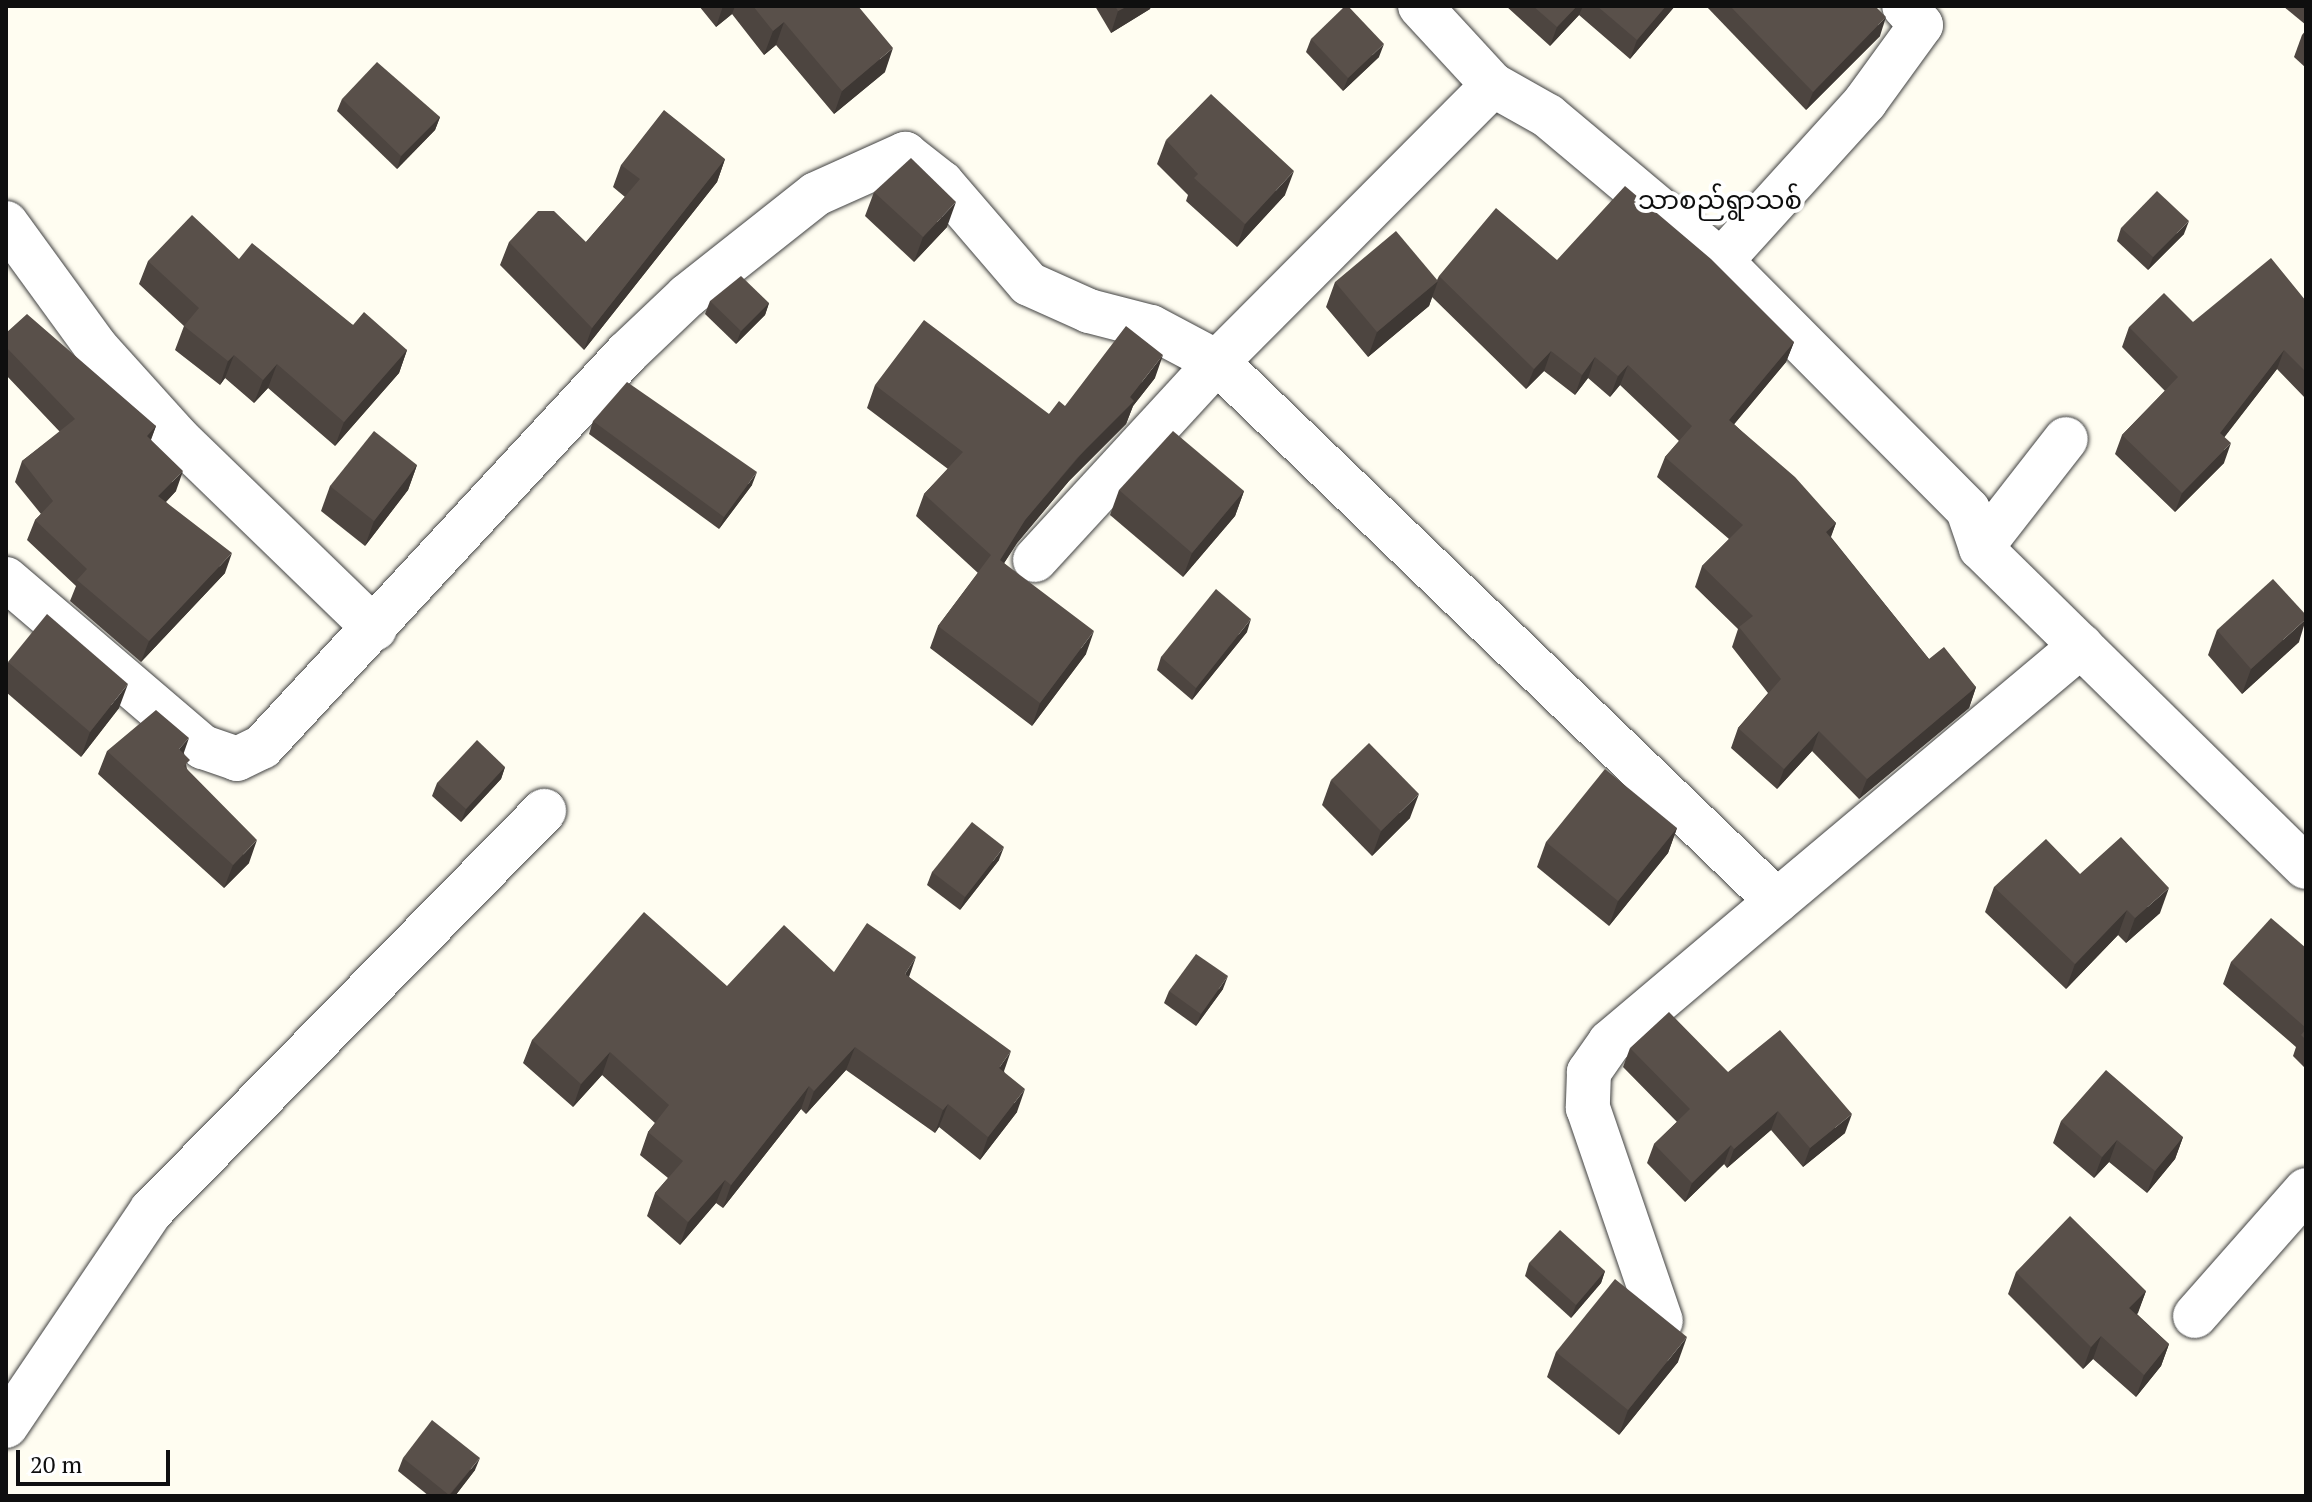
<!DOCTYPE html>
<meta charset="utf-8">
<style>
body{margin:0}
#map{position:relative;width:2312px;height:1502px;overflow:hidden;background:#fffdf1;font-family:"PT Serif","Noto Sans Myanmar",serif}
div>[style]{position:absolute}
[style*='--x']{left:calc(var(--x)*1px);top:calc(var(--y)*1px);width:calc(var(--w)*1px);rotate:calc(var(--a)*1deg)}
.roads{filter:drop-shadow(0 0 2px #424242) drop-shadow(0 0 2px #424242)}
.street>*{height:44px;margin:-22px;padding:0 22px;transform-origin:22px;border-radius:22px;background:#fff}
.wall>*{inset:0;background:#4d4540}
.shaded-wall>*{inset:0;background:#3e3834}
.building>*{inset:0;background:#59504a}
span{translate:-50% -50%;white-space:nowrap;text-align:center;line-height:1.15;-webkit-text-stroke:8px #fff;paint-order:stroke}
.quarter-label{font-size:26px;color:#0f0f0f}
.frame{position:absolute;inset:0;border:8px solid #0f0f0f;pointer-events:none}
.scale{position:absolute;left:16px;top:1450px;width:154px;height:36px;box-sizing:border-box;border:4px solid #0f0f0f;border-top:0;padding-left:10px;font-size:24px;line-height:28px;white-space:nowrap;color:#0f0f0f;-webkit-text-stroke:6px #fff;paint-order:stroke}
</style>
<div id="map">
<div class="roads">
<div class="street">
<div style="--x:1420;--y:6;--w:108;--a:47.3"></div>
<div style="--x:1493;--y:85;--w:63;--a:29.4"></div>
<div style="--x:1548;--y:116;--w:226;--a:40"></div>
<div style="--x:1721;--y:261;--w:351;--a:45.2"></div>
<div style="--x:1968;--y:510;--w:40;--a:71.1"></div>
<div style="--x:1981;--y:548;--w:455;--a:44.5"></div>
<div style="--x:6;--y:223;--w:153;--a:54"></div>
<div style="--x:96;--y:347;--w:122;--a:48"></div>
<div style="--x:178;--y:438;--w:274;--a:44.1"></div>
<div style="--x:1721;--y:261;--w:215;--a:-47.8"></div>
<div style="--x:1865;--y:102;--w:95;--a:-54"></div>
<div style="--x:1921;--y:25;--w:25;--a:-132"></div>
<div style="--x:1981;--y:548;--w:138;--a:-52.1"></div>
<div style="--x:1035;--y:560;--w:269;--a:-47.4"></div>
<div style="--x:1217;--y:362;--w:391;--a:-45.1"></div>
<div style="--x:6;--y:579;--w:259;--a:40.5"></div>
<div style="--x:203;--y:747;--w:36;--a:19"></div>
<div style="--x:237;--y:759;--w:28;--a:-26"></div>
<div style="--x:262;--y:747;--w:537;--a:-47.19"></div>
<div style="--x:627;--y:353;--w:83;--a:-43.5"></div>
<div style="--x:687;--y:296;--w:164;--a:-38.3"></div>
<div style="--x:816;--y:194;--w:98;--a:-24.2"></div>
<div style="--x:905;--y:154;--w:47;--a:38.1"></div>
<div style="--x:942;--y:183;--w:133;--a:49.3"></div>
<div style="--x:1029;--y:284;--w:66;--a:24.2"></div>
<div style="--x:1089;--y:311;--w:64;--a:14.5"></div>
<div style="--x:1151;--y:327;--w:75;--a:27.9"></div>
<div style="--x:1217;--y:362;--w:777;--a:43.91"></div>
<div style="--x:1777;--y:901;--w:219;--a:139.8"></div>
<div style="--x:1610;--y:1042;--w:37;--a:125"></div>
<div style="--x:1589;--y:1072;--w:36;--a:92"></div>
<div style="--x:1588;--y:1108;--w:225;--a:71.1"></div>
<div style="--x:1777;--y:901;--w:397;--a:-40"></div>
<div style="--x:2195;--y:1316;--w:168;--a:-48.6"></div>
<div style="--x:6;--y:1426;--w:259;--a:-56"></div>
<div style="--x:151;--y:1211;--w:561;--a:-45.51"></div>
</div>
</div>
<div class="wall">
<div style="clip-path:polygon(699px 6px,858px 6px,885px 72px,834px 114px,776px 45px,764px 55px,732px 14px,716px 27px)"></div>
<div style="clip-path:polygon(1095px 6px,1151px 6px,1150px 9px,1111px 33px)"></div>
<div style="clip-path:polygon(1506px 6px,1675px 6px,1630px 59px,1579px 15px,1550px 46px)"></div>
<div style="clip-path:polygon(1706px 6px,1875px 6px,1880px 36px,1806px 110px)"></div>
<div style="clip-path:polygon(2283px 6px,2306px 6px,2306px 25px)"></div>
<div style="clip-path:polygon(2306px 30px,2306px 68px,2294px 57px,2302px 35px)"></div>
<div style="clip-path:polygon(1311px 39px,1379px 57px,1343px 91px,1306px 52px)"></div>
<div style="clip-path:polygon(342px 99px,440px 117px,435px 130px,397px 169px,337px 111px)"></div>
<div style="clip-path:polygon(1166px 140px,1285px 195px,1237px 247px,1186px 201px,1188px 195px,1157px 164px)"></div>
<div style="clip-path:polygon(725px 159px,717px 182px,584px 350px,500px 265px,509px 242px,586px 242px,625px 197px,613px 187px,621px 165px)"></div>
<div style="clip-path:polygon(874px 192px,947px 227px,914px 262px,865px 216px)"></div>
<div style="clip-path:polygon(2121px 228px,2184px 234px,2148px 270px,2117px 241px)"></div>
<div style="clip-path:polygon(239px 259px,353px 325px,407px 350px,399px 373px,335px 446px,268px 388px,254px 403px,225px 378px,220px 385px,175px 350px,184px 326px,139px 284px,148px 261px)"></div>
<div style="clip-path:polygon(1557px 260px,1794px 342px,1786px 362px,1734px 424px,1836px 523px,1831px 537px,1929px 659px,1976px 687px,1969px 708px,1859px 799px,1812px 751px,1777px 789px,1731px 748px,1738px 728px,1768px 693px,1732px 647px,1738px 629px,1695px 587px,1702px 566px,1729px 539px,1657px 477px,1665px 457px,1679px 441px,1620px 385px,1610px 397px,1588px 378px,1575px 395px,1544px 371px,1526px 389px,1432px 297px,1429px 306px,1368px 357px,1326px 307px,1335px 282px,1437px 280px,1439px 276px)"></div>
<div style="clip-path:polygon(710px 301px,769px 303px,765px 315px,736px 344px,705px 314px)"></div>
<div style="clip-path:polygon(2306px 301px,2306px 399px,2277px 369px,2224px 437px,2224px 463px,2175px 512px,2115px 454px,2122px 435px,2165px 391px,2122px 347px,2129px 327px,2193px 322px)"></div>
<div style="clip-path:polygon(6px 333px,156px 426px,151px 440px,176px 491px,166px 502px,225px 573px,141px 662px,70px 601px,76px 586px,27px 540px,35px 520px,41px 514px,15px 482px,22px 461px,60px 432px,6px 375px)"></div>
<div style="clip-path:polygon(1155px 378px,1133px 406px,1126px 424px,1069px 481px,1017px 543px,1004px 563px,1086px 654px,1032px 726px,930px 648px,938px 626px,978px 573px,916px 516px,924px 494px,948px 469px,867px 408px,875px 385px,1049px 414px,1065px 406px)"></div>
<div style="clip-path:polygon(593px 421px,752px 485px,719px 529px,589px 434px)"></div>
<div style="clip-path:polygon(417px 465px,408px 490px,365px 546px,321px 511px,330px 486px)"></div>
<div style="clip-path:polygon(1119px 490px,1244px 491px,1235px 516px,1183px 577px,1110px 515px)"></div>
<div style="clip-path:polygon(2217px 630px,2299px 642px,2242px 694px,2208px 655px)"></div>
<div style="clip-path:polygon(1247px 632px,1192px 700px,1157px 670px,1161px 657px)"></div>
<div style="clip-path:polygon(8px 662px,119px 708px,81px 757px,6px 692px,6px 669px)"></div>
<div style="clip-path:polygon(107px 751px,184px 753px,187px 769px,249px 863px,224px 888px,98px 774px)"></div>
<div style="clip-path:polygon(505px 767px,501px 779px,461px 822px,432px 796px,437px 783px)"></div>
<div style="clip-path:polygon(1331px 780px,1410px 818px,1372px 856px,1322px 805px)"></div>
<div style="clip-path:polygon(1677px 828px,1668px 853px,1609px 926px,1537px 867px,1546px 842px)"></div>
<div style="clip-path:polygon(999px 860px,960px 910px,927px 885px,932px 872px)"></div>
<div style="clip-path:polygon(2080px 874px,2160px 913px,2126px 943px,2118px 935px,2066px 989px,1985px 912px,1994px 887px)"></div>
<div style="clip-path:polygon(2306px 948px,2306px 1069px,2293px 1056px,2296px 1047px,2223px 984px,2231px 962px)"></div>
<div style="clip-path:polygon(834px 972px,909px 977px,1004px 1071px,1017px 1112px,980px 1160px,939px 1127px,935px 1133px,846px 1070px,806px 1114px,801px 1109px,723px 1208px,716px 1203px,680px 1245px,647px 1216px,655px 1193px,668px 1178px,640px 1155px,648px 1132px,655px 1123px,602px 1075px,573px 1107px,523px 1063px,532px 1040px,727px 986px)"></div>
<div style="clip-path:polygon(1223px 989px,1196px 1026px,1164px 1003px,1169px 991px)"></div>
<div style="clip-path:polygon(1630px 1048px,1728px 1072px,1845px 1133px,1803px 1167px,1771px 1130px,1727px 1168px,1724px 1164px,1685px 1202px,1647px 1163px,1654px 1144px,1677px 1122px,1623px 1067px)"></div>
<div style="clip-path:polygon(2061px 1121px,2183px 1137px,2175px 1159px,2147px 1193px,2109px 1162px,2094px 1178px,2053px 1143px)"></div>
<div style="clip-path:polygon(1529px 1263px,1605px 1271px,1601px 1283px,1571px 1318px,1525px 1276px)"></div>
<div style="clip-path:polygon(2016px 1272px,2146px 1291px,2137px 1314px,2169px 1344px,2161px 1366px,2136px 1397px,2093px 1359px,2083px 1369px,2008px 1294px)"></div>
<div style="clip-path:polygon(1556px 1352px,1678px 1362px,1619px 1435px,1547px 1377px)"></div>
<div style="clip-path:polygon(403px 1458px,475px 1470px,455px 1496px,429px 1496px,398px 1471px)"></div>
</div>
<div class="shaded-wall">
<div style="clip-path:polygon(723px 6px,735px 6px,732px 14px,716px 27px)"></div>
<div style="clip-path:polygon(1128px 6px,1151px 6px,1150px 9px,1111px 33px,1118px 11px)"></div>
<div style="clip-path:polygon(1577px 6px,1583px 6px,1579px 15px,1550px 46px,1557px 27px)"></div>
<div style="clip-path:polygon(1666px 6px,1675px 6px,1630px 59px,1637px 40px)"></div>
<div style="clip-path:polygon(1886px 17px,1880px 36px,1806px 110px,1813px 92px)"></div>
<div style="clip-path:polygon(784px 22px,776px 45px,764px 55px,773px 31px)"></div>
<div style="clip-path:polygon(1384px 44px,1379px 57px,1343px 91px,1348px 78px)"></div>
<div style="clip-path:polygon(893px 48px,885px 72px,834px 114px,842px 91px)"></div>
<div style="clip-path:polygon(440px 117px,435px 130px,397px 169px,401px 156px)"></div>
<div style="clip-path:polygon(725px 159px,717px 182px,584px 350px,592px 328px)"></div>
<div style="clip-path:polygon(1294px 171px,1285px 195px,1237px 247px,1245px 224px)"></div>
<div style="clip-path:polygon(956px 202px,947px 227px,914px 262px,923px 237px)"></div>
<div style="clip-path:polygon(2189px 221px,2184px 234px,2148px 270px,2153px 257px)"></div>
<div style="clip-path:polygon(1438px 281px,1429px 306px,1368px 357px,1377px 332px)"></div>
<div style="clip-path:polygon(769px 303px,765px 315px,736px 344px,741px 331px)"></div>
<div style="clip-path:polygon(1794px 342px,1786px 362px,1721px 440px,1729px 420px)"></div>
<div style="clip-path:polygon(407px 350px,399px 373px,335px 446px,344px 422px)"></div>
<div style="clip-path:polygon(2284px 350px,2277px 369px,2213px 452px,2220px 433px)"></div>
<div style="clip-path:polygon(1551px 351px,1544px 371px,1526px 389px,1534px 369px)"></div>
<div style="clip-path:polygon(234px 355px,225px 378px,220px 385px,228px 361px)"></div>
<div style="clip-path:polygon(1163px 355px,1155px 378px,1133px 406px,1126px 424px,1069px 481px,1017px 543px,992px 582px,1000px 560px,1025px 520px,1130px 397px)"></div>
<div style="clip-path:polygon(1595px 357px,1588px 378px,1575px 395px,1582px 375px)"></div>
<div style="clip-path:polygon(277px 364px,268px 388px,254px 403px,263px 380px)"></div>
<div style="clip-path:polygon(1628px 365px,1620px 385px,1610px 397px,1618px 376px)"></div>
<div style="clip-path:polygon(156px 426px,148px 446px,147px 436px)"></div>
<div style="clip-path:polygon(2231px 443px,2224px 463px,2175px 512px,2182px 493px)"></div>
<div style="clip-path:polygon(417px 465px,408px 490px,365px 546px,374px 521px)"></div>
<div style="clip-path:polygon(183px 471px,176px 491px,151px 517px,158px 496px)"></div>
<div style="clip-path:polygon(757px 472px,752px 485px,719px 529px,724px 517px)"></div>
<div style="clip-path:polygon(1244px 491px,1235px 516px,1183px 577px,1192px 553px)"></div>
<div style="clip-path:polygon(1836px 523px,1828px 543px,1826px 532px)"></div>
<div style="clip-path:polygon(232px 553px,225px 573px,141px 662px,149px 641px)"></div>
<div style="clip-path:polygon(1251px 619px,1247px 632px,1192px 700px,1196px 688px)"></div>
<div style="clip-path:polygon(2306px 619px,2299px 642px,2242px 694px,2251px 669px)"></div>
<div style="clip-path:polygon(1094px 631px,1086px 654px,1032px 726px,1040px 703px)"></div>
<div style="clip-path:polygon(128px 684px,119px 708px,81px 757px,90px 732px)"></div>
<div style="clip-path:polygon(1976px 687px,1969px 708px,1859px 799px,1867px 779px)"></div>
<div style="clip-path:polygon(1819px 731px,1812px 751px,1777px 789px,1784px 769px)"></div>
<div style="clip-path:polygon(189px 738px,181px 761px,179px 749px)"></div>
<div style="clip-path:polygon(505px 767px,501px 779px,461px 822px,466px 809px)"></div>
<div style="clip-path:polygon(1419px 794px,1410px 818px,1372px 856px,1381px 831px)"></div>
<div style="clip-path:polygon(1677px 828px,1668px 853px,1609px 926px,1618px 901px)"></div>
<div style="clip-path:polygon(257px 840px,249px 863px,224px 888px,233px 865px)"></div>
<div style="clip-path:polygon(1004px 847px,999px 860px,960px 910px,965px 897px)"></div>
<div style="clip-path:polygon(2169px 888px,2160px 913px,2126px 943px,2135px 918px)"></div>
<div style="clip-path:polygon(2127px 910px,2118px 935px,2066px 989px,2075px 964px)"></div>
<div style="clip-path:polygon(916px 957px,908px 980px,905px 974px)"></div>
<div style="clip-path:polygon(1228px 976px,1223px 989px,1196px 1026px,1201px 1014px)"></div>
<div style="clip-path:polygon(855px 1047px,846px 1070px,806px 1114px,814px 1091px)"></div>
<div style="clip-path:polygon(1011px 1051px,1003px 1074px,999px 1068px)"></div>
<div style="clip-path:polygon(610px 1052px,602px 1075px,573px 1107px,581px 1084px)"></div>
<div style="clip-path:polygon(809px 1086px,801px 1109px,723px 1208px,731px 1185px)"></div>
<div style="clip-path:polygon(1025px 1089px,1017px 1112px,980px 1160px,988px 1137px)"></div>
<div style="clip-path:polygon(948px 1104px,939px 1127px,935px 1133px,943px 1110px)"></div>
<div style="clip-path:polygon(1778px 1111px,1771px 1130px,1727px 1168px,1734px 1149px)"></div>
<div style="clip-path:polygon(1852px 1114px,1845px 1133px,1803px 1167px,1810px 1148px)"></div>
<div style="clip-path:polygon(2183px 1137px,2175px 1159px,2147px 1193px,2155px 1171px)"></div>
<div style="clip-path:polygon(2117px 1140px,2109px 1162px,2094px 1178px,2102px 1157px)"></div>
<div style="clip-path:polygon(1731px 1145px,1724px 1164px,1685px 1202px,1692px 1183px)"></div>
<div style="clip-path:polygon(725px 1180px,716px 1203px,680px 1245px,688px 1222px)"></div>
<div style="clip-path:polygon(1605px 1271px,1601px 1283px,1571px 1318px,1576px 1305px)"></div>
<div style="clip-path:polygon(2146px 1291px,2138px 1313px,2121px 1330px,2129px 1308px)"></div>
<div style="clip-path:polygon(2101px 1336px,2093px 1359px,2083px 1369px,2091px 1347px)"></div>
<div style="clip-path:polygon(1687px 1337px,1678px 1362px,1619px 1435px,1628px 1410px)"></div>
<div style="clip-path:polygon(2169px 1344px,2161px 1366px,2136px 1397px,2144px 1375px)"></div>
<div style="clip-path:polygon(480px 1458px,475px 1470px,455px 1496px,449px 1496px)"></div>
</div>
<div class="building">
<div style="clip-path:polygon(753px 6px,858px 6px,893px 48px,842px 91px,784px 22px,773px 31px)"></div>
<div style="clip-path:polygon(1115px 6px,1128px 6px,1118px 11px)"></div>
<div style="clip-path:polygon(1345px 6px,1348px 6px,1384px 44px,1348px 78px,1311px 39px)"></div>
<div style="clip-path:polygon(1533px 6px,1577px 6px,1557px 27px)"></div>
<div style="clip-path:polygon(1597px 6px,1666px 6px,1637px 40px)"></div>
<div style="clip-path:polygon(1730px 6px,1875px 6px,1886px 17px,1813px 92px)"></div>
<div style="clip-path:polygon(377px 62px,440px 117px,401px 156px,342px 99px)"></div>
<div style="clip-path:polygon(1211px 94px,1294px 171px,1245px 224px,1194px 178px,1198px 174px,1166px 140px)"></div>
<div style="clip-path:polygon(664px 110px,725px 159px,592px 328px,509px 242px,538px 211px,554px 211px,586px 242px,640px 179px,621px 165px)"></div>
<div style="clip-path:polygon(911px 158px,956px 202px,923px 237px,874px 192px)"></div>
<div style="clip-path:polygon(1625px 186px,1711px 259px,1794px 342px,1729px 420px,1795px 477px,1836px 523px,1826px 532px,1929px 659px,1944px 647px,1976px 687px,1867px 779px,1819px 731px,1784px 769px,1738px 728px,1781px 679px,1739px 627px,1753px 616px,1702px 566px,1743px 525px,1665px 457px,1692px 426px,1628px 365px,1618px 376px,1595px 357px,1582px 375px,1551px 351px,1534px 369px,1439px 276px,1496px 208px,1557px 260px)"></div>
<div style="clip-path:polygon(2157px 191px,2189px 221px,2153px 257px,2121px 228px)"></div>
<div style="clip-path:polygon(192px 215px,239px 259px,252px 243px,353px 325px,364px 312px,407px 350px,344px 422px,277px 364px,263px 380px,234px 355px,228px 361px,184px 326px,199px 308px,148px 261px)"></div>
<div style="clip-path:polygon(1396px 231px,1438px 281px,1377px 332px,1335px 282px)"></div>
<div style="clip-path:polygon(2271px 258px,2306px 301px,2306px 372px,2284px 350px,2220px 433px,2231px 443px,2182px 493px,2122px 435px,2178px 377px,2129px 327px,2164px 293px,2193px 322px)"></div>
<div style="clip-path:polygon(741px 276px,769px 303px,741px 331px,710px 301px)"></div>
<div style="clip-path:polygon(27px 314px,156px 426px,147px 436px,183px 471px,158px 496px,232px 553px,149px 641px,77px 580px,87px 569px,35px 520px,53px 501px,22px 461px,75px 419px,6px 347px,6px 333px)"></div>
<div style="clip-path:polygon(924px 320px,1049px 414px,1059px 401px,1065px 406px,1126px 326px,1163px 355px,1130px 397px,1134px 401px,1077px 458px,1025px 520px,1000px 560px,1094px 631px,1040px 703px,938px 626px,991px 555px,924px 494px,963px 452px,875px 385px)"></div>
<div style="clip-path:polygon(627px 382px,757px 472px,724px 517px,593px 421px)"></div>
<div style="clip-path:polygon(374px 431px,417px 465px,374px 521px,330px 486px)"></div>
<div style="clip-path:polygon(1173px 431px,1244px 491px,1192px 553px,1119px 490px)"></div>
<div style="clip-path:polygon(2273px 579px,2306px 615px,2306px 619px,2251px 669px,2217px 630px)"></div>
<div style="clip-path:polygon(1216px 589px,1251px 619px,1196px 688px,1161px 657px)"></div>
<div style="clip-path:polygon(47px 614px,128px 684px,90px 732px,8px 662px)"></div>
<div style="clip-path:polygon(156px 710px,189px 738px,179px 749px,190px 760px,184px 766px,257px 840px,233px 865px,107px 751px)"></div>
<div style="clip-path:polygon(477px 740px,505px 767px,466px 809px,437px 783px)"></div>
<div style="clip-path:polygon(1369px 743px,1419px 794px,1381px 831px,1331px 780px)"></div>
<div style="clip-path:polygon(1605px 769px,1677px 828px,1618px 901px,1546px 842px)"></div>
<div style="clip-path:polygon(972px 822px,1004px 847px,965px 897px,932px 872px)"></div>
<div style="clip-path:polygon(2121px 837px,2169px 888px,2135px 918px,2127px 910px,2075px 964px,1994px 887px,2046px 839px,2080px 874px)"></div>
<div style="clip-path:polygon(644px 912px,727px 986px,784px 925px,834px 972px,867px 923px,916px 957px,905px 974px,1011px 1051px,999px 1068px,1025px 1089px,988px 1137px,948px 1104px,943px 1110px,855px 1047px,814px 1091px,809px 1086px,731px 1185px,725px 1180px,688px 1222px,655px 1193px,683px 1161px,648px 1132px,669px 1105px,610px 1052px,581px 1084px,532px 1040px)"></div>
<div style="clip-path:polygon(2271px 918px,2306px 948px,2306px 1028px,2231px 962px)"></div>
<div style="clip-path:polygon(1196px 954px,1228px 976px,1201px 1014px,1169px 991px)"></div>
<div style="clip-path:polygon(1669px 1012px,1728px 1072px,1780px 1030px,1852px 1114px,1810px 1148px,1778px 1111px,1734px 1149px,1731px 1145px,1692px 1183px,1654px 1144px,1690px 1109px,1630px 1048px)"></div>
<div style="clip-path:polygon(2306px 1029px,2306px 1040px,2301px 1035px)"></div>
<div style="clip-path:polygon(2106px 1070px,2183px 1137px,2155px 1171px,2117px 1140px,2102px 1157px,2061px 1121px)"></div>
<div style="clip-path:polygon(2070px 1216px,2146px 1291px,2129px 1308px,2169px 1344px,2144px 1375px,2101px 1336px,2091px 1347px,2016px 1272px)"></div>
<div style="clip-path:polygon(1560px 1230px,1605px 1271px,1576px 1305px,1529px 1263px)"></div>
<div style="clip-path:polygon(1615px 1279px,1687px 1337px,1628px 1410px,1556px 1352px)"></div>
<div style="clip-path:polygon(432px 1420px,480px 1458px,449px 1495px,403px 1458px)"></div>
</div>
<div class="quarter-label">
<span style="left:1720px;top:200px">သာစည်ရွာသစ်</span>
</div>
<div class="frame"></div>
<div class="scale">20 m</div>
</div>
